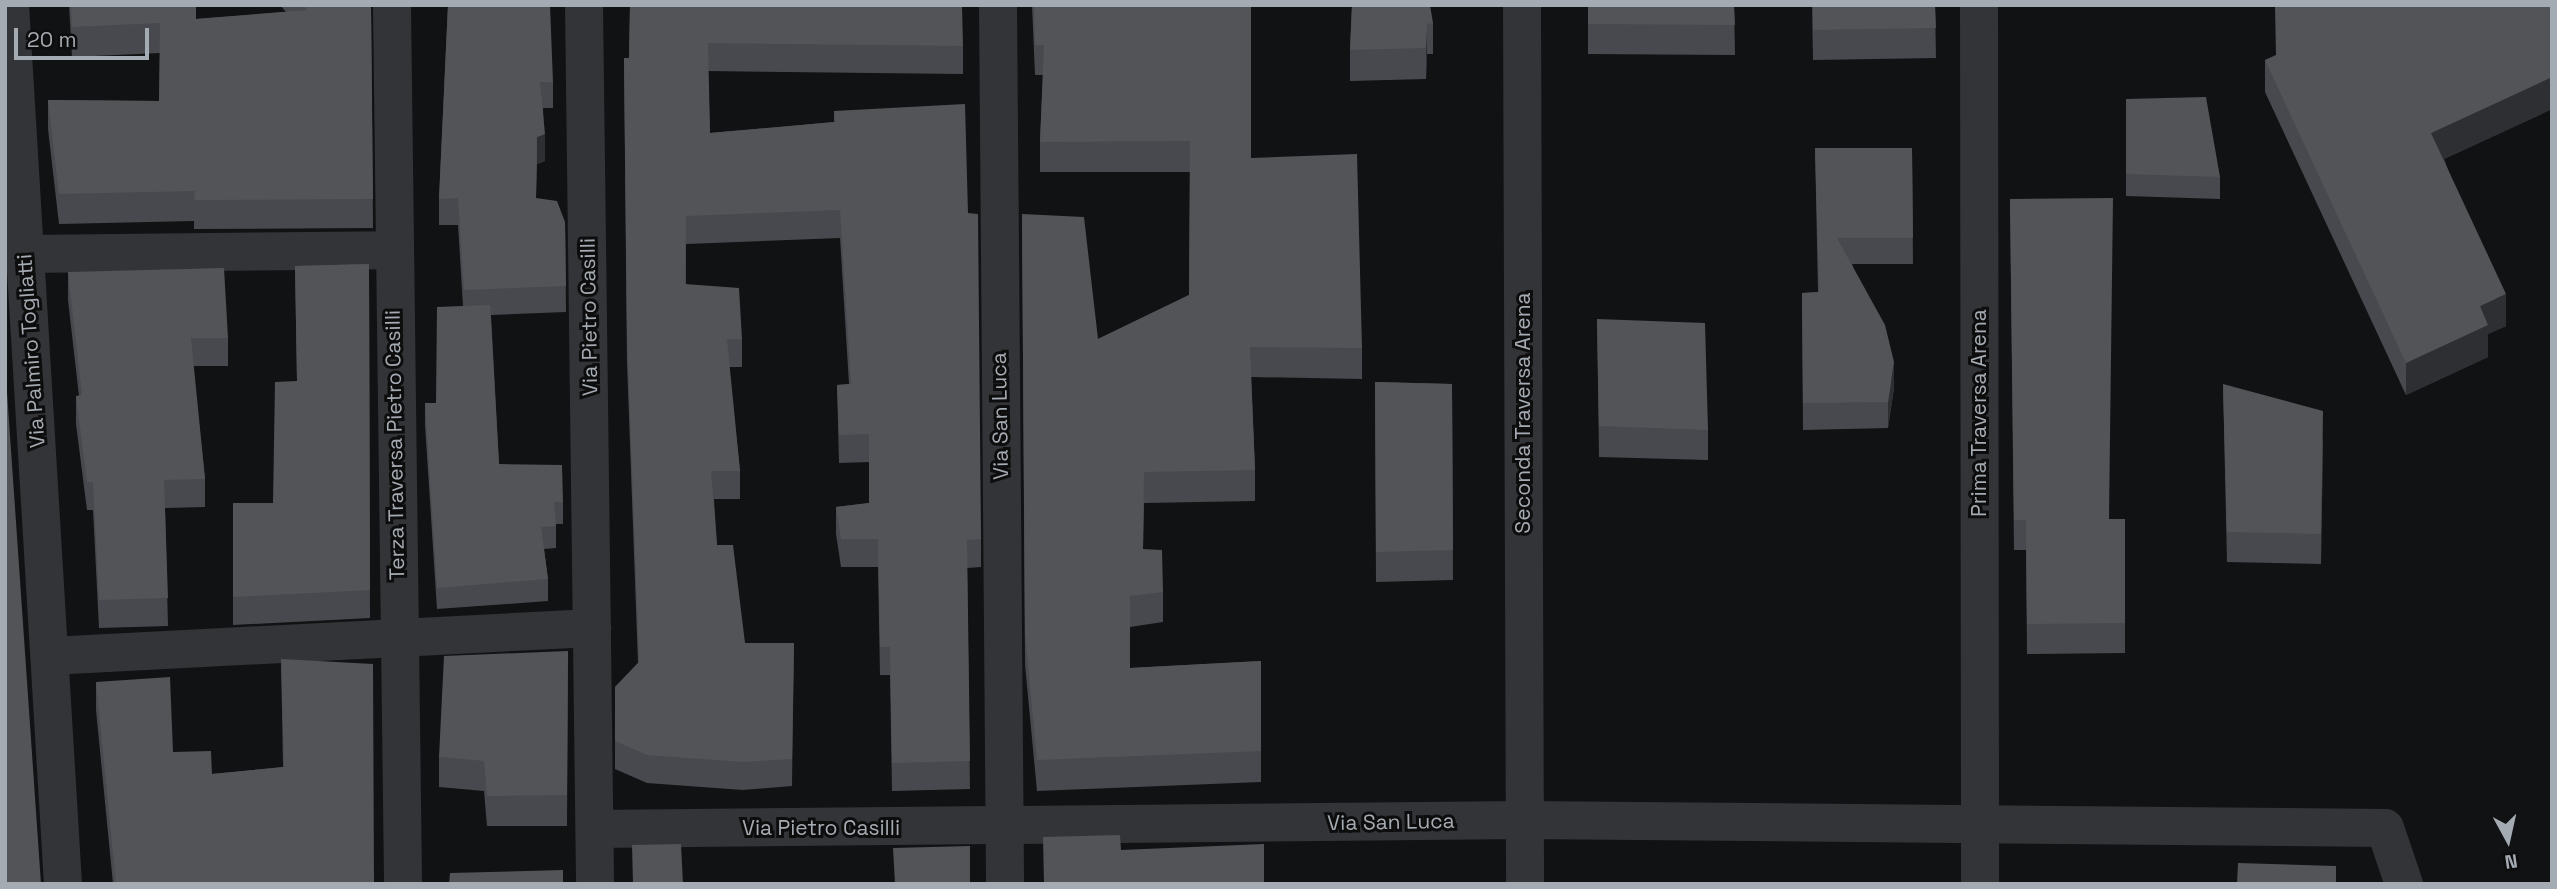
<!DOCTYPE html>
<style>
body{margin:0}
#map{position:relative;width:2557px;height:889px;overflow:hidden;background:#111213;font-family:"Space Grotesk",sans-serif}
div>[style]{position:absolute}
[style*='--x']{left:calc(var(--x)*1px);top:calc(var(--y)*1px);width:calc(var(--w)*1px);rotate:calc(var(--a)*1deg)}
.minor>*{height:38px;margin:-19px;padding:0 19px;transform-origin:19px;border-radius:19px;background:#333437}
.wall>*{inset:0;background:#48494e}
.shaded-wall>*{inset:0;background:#2e2f32}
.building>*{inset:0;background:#525458}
span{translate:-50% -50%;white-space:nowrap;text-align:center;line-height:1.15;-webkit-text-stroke:6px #0d0d0e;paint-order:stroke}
.street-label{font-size:21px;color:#a5abb2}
.frame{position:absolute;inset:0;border:7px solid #a5abb2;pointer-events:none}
.north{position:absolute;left:2473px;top:805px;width:70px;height:70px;-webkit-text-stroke:5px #0d0d0e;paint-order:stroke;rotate:172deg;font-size:19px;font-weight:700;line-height:28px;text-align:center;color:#a5abb2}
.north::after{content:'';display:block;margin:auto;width:24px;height:32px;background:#a5abb2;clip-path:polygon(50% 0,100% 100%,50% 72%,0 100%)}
.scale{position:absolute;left:14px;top:28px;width:135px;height:32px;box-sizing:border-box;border:4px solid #a5abb2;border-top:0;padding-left:9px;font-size:21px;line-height:24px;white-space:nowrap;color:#a5abb2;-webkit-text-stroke:5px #0d0d0e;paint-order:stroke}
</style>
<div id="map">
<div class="minor">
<div style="--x:10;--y:5;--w:881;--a:86.55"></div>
<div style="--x:392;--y:5;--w:879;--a:89.28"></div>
<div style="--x:584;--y:5;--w:879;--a:89.28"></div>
<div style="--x:998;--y:5;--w:879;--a:89.54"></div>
<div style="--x:1522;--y:5;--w:879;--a:89.8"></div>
<div style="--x:1979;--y:5;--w:879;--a:89.93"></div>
<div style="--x:25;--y:254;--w:365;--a:-0.6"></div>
<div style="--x:50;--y:656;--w:543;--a:-2.96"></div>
<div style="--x:595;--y:829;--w:929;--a:-0.56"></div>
<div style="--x:1524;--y:820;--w:861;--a:0.53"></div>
<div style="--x:2385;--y:828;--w:59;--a:71.3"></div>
</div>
<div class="wall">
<div style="clip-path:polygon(69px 5px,196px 5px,196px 19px,286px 12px,280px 5px,371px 5px,373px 228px,194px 229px,194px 221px,59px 224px,48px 129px,48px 100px,159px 101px,160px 53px,72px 57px)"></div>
<div style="clip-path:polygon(448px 5px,553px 82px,553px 108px,543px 108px,545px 161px,537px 164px,536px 198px,565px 222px,566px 312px,491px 315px,499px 464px,563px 502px,563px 524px,556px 524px,556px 548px,544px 549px,548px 579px,548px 601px,437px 609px,425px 425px,425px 403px,436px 403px,463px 306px,458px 225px,439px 225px,439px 199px)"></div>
<div style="clip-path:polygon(630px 5px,963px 46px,963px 74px,708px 71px,710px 133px,834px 122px,834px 111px,968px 213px,981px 539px,981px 567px,967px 568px,970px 789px,892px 791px,890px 675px,880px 675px,878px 567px,841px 567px,836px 534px,836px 507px,869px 503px,869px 462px,839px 463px,837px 385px,849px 384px,840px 238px,686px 244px,686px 284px,742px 339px,742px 367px,729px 367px,740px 471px,740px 499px,714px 499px,717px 545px,745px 643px,794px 643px,792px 786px,743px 790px,647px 783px,615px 769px,615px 687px,638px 663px,627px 363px,624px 58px,629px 58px)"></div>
<div style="clip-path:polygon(1032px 5px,1251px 5px,1251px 158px,1362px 348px,1362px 379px,1251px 377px,1255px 470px,1255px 501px,1144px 503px,1143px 549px,1163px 592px,1163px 622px,1130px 627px,1130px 668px,1261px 661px,1261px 782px,1037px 791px,1025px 665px,1022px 214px,1098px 339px,1189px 295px,1190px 172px,1040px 172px,1040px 142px,1043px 75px,1035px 75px)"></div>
<div style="clip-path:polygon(1352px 5px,1433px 23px,1433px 54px,1427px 54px,1426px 79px,1350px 81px,1350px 50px)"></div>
<div style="clip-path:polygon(1588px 5px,1734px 5px,1735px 55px,1588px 54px)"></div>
<div style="clip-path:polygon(1812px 5px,1935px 5px,1936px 58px,1813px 60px)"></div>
<div style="clip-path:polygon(2552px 5px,2552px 109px,2444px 159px,2506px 326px,2488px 334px,2488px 357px,2406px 395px,2265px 92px,2265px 60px,2275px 56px)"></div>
<div style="clip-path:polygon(2126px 99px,2220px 177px,2220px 199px,2126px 196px)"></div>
<div style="clip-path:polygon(1815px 148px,1912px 148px,1913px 264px,1852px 264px,1894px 388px,1888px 428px,1803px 430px,1802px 293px,1818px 292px)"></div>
<div style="clip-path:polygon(2010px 199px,2109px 519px,2125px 519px,2125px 653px,2027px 654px,2026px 550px,2014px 550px)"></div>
<div style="clip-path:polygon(369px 264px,370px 618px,233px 625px,233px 503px,273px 503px,297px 381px,295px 266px)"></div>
<div style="clip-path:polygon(68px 272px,228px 338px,228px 366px,193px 366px,205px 479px,205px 507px,165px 508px,168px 626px,99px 628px,93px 510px,87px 510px,76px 424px,76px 396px,79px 396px,68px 300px)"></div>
<div style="clip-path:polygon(1597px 319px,1708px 430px,1708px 460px,1599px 457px)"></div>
<div style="clip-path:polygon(1375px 382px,1452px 384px,1453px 580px,1376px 582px)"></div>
<div style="clip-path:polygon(2223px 384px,2323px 441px,2321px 564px,2227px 562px)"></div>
<div style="clip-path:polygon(568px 651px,567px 826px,487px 826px,484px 791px,439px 787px,439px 757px)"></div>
<div style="clip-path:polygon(281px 659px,374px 884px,113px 884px,96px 710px,96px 682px,173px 752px,212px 774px,283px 767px)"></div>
</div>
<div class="shaded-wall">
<div style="clip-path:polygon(1427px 24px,1427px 54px,1426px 79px,1426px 48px)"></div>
<div style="clip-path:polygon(2552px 77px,2552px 109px,2431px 165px,2431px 133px)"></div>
<div style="clip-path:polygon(545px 134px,545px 161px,537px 164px,537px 137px)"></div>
<div style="clip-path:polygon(2506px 294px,2506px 326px,2488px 334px,2488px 357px,2406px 395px,2406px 363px,2480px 306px)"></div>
<div style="clip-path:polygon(1894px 362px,1894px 388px,1888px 428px,1888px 402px)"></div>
<div style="clip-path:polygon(2323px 411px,2323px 441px,2321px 564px,2321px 534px)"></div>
</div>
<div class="building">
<div style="clip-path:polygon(71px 5px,196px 5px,196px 19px,307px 10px,303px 5px,371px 5px,373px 199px,194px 200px,195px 191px,59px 194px,48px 100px,159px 101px,160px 23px,72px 27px)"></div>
<div style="clip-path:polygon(448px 5px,550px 5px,553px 82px,540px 82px,545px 134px,537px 137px,536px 198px,557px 201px,565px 222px,566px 286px,464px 290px,458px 198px,439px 199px)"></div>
<div style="clip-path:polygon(630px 5px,962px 5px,963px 46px,708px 43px,710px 133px,835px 122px,834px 111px,965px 104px,968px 213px,978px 214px,981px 539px,967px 540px,970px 761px,892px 763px,890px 647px,880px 647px,878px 539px,841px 539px,836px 507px,869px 503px,869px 434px,839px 435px,837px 385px,851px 384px,840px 210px,686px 216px,685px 284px,739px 288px,742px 339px,727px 339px,740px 471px,711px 471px,717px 545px,733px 545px,745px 643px,794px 643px,792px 759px,743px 762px,647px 755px,615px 741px,615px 687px,639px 662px,627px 335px,624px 58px,629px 58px)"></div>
<div style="clip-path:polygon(1034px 5px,1251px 5px,1251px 158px,1357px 154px,1362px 348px,1250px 347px,1255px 470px,1144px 472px,1143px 549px,1162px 550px,1163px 592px,1130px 596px,1130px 668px,1261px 661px,1261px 751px,1037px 760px,1025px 634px,1022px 214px,1084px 217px,1098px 339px,1189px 295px,1190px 141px,1040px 142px,1044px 45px,1035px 45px)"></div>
<div style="clip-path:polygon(1352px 5px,1430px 5px,1433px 23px,1427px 24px,1426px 48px,1350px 50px)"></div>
<div style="clip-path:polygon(1588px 5px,1734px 5px,1735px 25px,1588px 24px)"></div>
<div style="clip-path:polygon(1813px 5px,1935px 5px,1936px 28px,1813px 30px)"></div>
<div style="clip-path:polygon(2275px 5px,2552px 5px,2552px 77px,2431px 133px,2506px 294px,2480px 306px,2488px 325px,2406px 363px,2265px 60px,2276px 55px)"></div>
<div style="clip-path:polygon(2206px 97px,2220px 177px,2126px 174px,2126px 99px)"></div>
<div style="clip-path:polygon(1815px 148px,1912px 148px,1913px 238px,1837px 238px,1885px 325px,1894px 362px,1888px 402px,1803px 403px,1802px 293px,1819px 292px)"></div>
<div style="clip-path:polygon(2113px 198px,2109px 519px,2125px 519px,2125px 623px,2027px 624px,2026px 520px,2014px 520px,2010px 199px)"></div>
<div style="clip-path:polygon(369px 264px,370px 590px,233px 597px,233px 503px,273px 503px,275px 382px,297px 381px,295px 266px)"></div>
<div style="clip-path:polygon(224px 268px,228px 338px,191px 338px,205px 479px,164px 480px,168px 598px,99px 600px,93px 482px,87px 482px,76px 396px,82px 395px,68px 272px)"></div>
<div style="clip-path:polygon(490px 305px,499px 464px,562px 465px,563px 502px,554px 502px,556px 526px,541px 527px,548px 579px,437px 588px,425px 403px,436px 403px,437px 307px)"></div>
<div style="clip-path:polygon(1597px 319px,1705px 323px,1708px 430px,1599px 426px)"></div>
<div style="clip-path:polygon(5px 363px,41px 884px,5px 884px)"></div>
<div style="clip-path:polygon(1375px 382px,1452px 384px,1453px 550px,1376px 552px)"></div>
<div style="clip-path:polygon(2223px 384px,2323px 411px,2321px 534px,2227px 532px)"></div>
<div style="clip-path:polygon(568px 651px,567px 795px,487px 796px,484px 761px,439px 757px,444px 656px)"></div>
<div style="clip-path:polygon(281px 659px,373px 664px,374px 884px,116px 884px,96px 682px,170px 677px,173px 752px,211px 751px,212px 774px,284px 767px)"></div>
<div style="clip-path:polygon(1120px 835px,1121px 850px,1264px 844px,1264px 884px,1044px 884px,1043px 837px)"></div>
<div style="clip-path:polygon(681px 844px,683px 884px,633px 884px,632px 845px)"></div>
<div style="clip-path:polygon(970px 846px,970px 884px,895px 884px,893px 848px)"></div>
<div style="clip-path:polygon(2238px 863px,2336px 866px,2336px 884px,2237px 884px)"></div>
<div style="clip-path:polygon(563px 870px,563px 884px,449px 884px,450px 873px)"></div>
</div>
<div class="street-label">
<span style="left:589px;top:317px;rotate:-91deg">Via Pietro Casilli</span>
<span style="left:31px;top:351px;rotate:-94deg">Via Palmiro Togliatti</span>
<span style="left:1523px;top:413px;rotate:-90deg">Seconda Traversa Arena</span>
<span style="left:1979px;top:413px;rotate:-90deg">Prima Traversa Arena</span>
<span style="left:1000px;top:416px;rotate:-91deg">Via San Luca</span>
<span style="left:395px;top:445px;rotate:-91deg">Terza Traversa Pietro Casilli</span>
<span style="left:1391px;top:822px;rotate:-1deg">Via San Luca</span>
<span style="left:821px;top:828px">Via Pietro Casilli</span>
</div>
<div class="frame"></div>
<div class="north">N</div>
<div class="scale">20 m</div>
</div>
